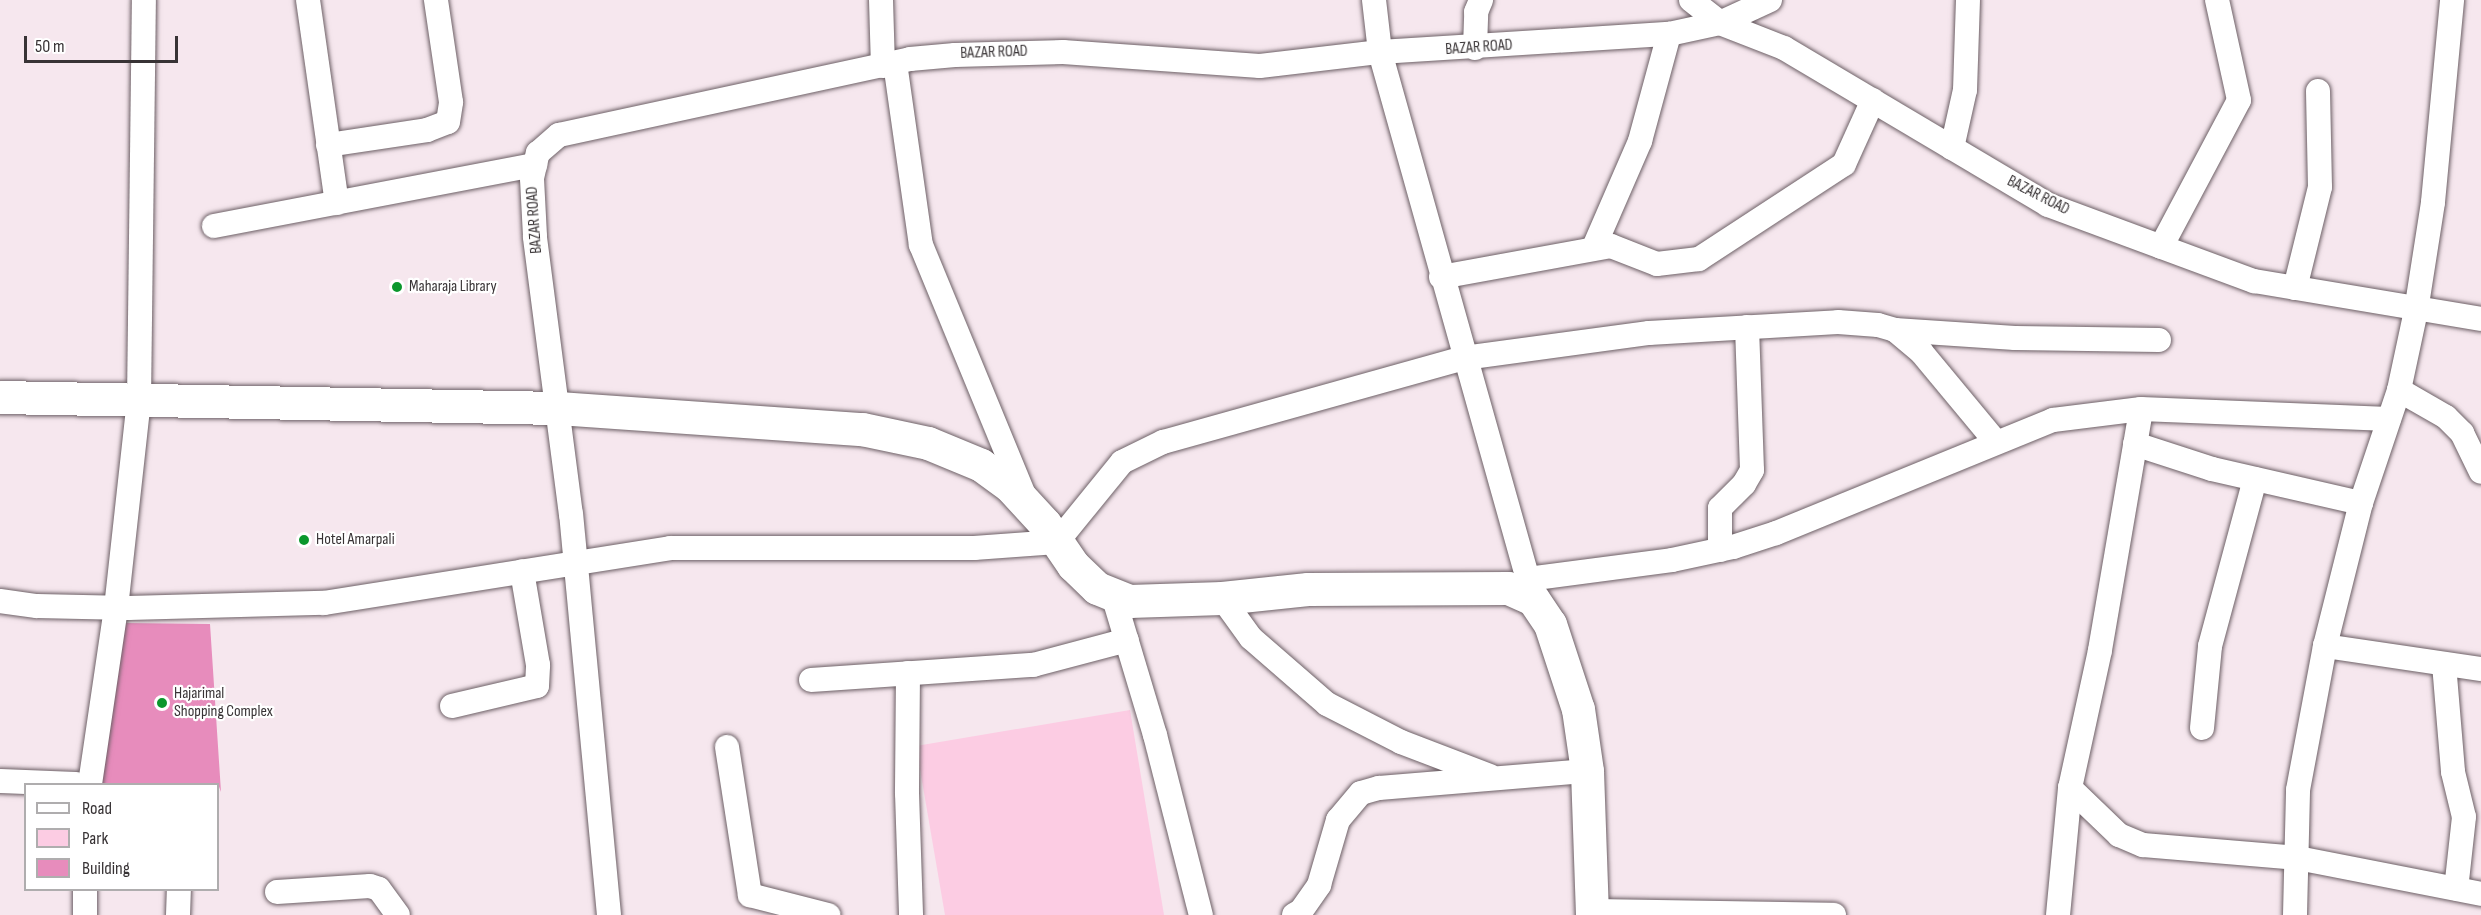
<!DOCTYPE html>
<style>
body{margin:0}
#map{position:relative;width:2481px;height:915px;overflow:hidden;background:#f6e7ee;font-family:"Sofia Sans Condensed",sans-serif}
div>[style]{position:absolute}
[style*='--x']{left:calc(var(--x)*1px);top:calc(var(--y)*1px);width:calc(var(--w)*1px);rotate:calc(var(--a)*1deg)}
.green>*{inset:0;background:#fccce3}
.building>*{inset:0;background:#e78cbc}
.roads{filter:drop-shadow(0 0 2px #6d6066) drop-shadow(0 0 2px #6d6066)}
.minor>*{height:24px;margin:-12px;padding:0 12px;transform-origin:12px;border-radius:12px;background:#fff}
.highway>*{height:33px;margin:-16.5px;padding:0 16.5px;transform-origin:16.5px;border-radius:16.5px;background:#fff}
.dots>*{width:16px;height:16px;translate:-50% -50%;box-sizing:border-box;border:3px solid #fff;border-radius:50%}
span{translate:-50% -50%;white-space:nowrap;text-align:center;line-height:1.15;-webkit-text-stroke:4.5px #fff;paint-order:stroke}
.street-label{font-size:16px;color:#383335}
.poi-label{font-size:16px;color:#383335}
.left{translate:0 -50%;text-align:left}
.legend{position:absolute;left:24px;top:783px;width:195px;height:108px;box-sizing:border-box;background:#fff;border:2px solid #afadae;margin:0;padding:8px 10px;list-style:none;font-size:18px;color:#383335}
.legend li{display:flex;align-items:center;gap:12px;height:30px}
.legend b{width:30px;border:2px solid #afadae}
.scale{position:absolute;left:24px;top:36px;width:154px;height:27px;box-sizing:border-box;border:3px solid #383335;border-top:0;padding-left:8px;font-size:18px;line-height:21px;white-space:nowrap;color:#383335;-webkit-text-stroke:4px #fff;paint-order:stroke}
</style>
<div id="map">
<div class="green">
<div style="clip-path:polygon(1130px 710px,1164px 915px,945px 915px,916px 746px)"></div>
</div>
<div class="building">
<div style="clip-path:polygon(124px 623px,210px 624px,221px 792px,218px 784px,96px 783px)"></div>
</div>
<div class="roads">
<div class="minor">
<div style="--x:308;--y:0;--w:205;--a:81.9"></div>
<div style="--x:881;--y:0;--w:66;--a:88.3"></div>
<div style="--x:1374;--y:0;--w:52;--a:83.4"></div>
<div style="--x:1380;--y:52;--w:563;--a:74.33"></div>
<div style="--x:1691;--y:0;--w:37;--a:38"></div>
<div style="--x:1720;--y:23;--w:55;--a:-24.7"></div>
<div style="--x:1475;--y:48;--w:36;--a:-88"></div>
<div style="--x:1476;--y:12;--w:13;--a:-67"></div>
<div style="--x:895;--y:63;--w:184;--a:81.9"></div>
<div style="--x:921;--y:245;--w:273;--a:67.6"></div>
<div style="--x:328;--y:145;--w:100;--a:-8.6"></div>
<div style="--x:427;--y:130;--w:22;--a:-21"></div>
<div style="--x:448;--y:122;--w:20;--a:-81"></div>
<div style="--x:451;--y:102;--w:103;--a:-98.4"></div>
<div style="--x:1952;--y:148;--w:59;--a:-77.4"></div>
<div style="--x:1965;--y:90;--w:90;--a:-88.1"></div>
<div style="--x:214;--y:226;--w:327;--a:-10.8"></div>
<div style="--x:1594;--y:247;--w:116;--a:-66.5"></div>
<div style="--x:1640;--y:141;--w:111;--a:-74.8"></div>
<div style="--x:2161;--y:247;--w:166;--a:-62"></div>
<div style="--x:2239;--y:100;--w:102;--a:-102.4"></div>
<div style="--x:1441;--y:277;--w:173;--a:-10.3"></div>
<div style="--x:1611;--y:246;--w:49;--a:21.4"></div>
<div style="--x:1657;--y:264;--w:42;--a:-6.8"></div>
<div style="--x:1699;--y:259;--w:173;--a:-33.2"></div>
<div style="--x:1844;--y:164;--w:70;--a:-65.6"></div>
<div style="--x:2295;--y:288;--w:104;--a:-76.1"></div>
<div style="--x:2320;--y:187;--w:96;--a:-91.2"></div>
<div style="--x:1895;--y:330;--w:120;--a:3.8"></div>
<div style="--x:2015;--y:338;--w:144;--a:0.8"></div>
<div style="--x:2399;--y:390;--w:54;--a:29.9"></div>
<div style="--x:2446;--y:417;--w:23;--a:45"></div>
<div style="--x:2462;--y:433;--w:43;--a:64"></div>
<div style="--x:2135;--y:444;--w:81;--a:18"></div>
<div style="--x:2212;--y:469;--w:153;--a:12.9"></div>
<div style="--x:1720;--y:550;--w:42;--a:-90"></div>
<div style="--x:1720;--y:508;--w:34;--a:-45"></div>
<div style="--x:1744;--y:484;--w:16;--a:-60"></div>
<div style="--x:1752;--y:470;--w:143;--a:-92"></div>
<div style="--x:1528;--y:579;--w:145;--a:-7.5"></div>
<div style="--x:1672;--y:560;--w:62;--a:-12"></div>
<div style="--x:1733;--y:547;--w:45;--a:-18"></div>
<div style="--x:1776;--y:533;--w:299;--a:-22.2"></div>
<div style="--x:2053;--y:420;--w:89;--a:-7.1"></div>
<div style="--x:2141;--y:409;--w:248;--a:2.3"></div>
<div style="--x:1113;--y:595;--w:146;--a:73.3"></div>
<div style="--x:1155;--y:735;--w:186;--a:75.7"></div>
<div style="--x:1222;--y:598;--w:49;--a:54.1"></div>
<div style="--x:1251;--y:638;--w:101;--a:41"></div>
<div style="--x:1327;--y:704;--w:83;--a:27.2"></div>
<div style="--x:1401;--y:742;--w:95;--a:20.9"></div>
<div style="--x:0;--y:601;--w:37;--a:8"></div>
<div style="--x:37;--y:606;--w:91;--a:1.3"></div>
<div style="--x:128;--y:608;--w:196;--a:-1.5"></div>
<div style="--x:324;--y:603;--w:350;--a:-9"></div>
<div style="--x:670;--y:548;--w:304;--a:0"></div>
<div style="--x:974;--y:548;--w:83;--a:-4.1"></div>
<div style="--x:1057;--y:542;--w:103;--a:-50.9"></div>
<div style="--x:1122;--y:462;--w:46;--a:-26"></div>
<div style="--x:1163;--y:442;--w:313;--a:-15.6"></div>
<div style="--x:1464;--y:358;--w:187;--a:-7.7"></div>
<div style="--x:1649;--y:333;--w:189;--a:-3.3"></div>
<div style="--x:1838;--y:322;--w:40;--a:4.3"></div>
<div style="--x:1878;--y:325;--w:18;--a:16"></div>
<div style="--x:1895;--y:330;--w:35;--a:40"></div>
<div style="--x:1922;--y:353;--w:114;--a:50.3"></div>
<div style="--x:2325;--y:646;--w:158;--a:8.4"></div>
<div style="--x:2444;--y:664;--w:108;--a:85.2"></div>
<div style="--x:2453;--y:772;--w:46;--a:76.3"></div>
<div style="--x:2464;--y:817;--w:72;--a:96.3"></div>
<div style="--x:908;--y:673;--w:120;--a:90.5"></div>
<div style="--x:907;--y:793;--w:122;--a:88.1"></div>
<div style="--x:811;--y:680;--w:223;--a:-3.9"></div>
<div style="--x:1033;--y:665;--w:97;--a:-14.9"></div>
<div style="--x:452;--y:706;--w:87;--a:-13.2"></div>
<div style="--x:537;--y:686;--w:21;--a:-87"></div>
<div style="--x:538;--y:665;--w:95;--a:-99.7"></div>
<div style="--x:2202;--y:728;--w:82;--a:-84.4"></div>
<div style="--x:2210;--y:646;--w:173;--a:-74.9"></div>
<div style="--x:727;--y:747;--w:150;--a:81.2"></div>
<div style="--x:750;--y:895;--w:81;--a:14.4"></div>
<div style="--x:0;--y:781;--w:76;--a:2.3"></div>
<div style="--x:90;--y:784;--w:178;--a:-81.6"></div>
<div style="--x:116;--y:608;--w:208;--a:-83.7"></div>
<div style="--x:139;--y:401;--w:401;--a:-89.3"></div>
<div style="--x:2070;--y:788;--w:68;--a:43.8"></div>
<div style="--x:2119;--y:835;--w:26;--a:23"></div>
<div style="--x:2143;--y:845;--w:156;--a:4.8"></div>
<div style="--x:2298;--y:858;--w:187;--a:11.1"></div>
<div style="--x:277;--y:892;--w:93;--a:-3.7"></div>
<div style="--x:370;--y:886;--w:9;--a:18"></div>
<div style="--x:379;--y:889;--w:32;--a:54"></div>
<div style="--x:1591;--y:911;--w:243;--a:0.9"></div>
<div style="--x:85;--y:915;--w:25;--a:-90"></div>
<div style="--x:178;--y:915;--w:25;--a:-88"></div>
<div style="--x:609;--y:915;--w:402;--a:-95.4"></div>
<div style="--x:571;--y:515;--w:281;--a:-97.4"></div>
<div style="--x:535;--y:236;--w:58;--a:-93"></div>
<div style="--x:532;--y:178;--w:26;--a:-77"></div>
<div style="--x:538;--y:153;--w:28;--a:-41"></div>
<div style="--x:559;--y:135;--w:359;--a:-12.2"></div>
<div style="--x:910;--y:59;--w:45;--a:-5.1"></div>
<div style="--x:955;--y:55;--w:108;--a:-1.6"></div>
<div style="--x:1063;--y:52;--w:197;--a:4.1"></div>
<div style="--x:1260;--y:66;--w:121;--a:-6.7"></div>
<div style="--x:1380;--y:52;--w:290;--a:-3.6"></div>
<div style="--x:1669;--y:34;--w:52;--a:-12.2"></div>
<div style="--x:1720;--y:23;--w:69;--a:21.3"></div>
<div style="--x:1784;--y:48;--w:307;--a:30.7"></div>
<div style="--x:2048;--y:205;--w:220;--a:20.3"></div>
<div style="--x:2254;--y:281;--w:230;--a:9.5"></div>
<div style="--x:1294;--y:915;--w:8;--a:-30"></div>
<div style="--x:1301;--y:911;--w:32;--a:-55"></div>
<div style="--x:1319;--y:885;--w:68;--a:-73.7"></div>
<div style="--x:1338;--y:820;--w:35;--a:-50"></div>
<div style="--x:1361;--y:793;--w:19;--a:-16"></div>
<div style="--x:1379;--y:788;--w:209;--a:-4.7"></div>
<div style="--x:2058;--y:915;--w:128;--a:-84.6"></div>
<div style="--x:2070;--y:788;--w:141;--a:-77.7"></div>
<div style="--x:2100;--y:650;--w:244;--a:-80.3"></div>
<div style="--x:2295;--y:915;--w:125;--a:-88.6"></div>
<div style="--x:2298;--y:790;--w:147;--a:-79.4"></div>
<div style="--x:2325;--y:646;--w:147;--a:-75.9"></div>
<div style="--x:2361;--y:503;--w:119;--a:-71.4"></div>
<div style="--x:2399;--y:390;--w:81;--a:-77.9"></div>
<div style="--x:2416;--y:311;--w:110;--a:-81.1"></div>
<div style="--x:2433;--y:202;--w:203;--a:-84.6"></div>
</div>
<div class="highway">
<div style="--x:0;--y:397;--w:558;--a:1.13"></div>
<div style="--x:558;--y:408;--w:305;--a:4"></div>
<div style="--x:862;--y:429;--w:67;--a:12"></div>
<div style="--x:928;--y:443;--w:57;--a:22.5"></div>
<div style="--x:981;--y:465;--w:36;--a:36"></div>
<div style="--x:1010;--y:486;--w:52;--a:47.4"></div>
<div style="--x:1045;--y:524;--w:50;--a:55.7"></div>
<div style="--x:1073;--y:565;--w:33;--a:44"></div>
<div style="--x:1097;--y:588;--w:35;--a:22"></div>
<div style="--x:1129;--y:601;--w:93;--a:-1.8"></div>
<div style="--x:1222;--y:598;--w:86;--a:-6"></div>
<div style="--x:1308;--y:589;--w:200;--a:-0.3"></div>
<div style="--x:1508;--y:588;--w:27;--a:24"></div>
<div style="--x:1533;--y:599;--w:30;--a:56"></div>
<div style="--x:1550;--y:624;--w:89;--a:71.8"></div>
<div style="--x:1578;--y:709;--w:63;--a:81.7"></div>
<div style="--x:1587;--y:771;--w:144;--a:88"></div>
</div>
</div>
<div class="dots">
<div style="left:397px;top:287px;background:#0b972c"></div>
<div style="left:304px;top:540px;background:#0b972c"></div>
<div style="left:162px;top:703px;background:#0b972c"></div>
</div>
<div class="street-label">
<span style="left:1479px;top:48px;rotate:-4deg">BAZAR ROAD</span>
<span style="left:994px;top:53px;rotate:-2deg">BAZAR ROAD</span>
<span style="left:2038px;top:196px;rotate:27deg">BAZAR ROAD</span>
<span style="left:535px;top:220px;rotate:-94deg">BAZAR ROAD</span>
</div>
<div class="poi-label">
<span class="left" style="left:409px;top:287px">Maharaja Library</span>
<span class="left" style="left:316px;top:540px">Hotel Amarpali</span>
<span class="left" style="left:174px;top:703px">Hajarimal<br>Shopping Complex</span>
</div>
<ul class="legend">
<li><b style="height:8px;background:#fff"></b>Road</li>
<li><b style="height:16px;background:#fccce3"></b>Park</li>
<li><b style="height:16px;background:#e78cbc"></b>Building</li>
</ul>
<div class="scale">50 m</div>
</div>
